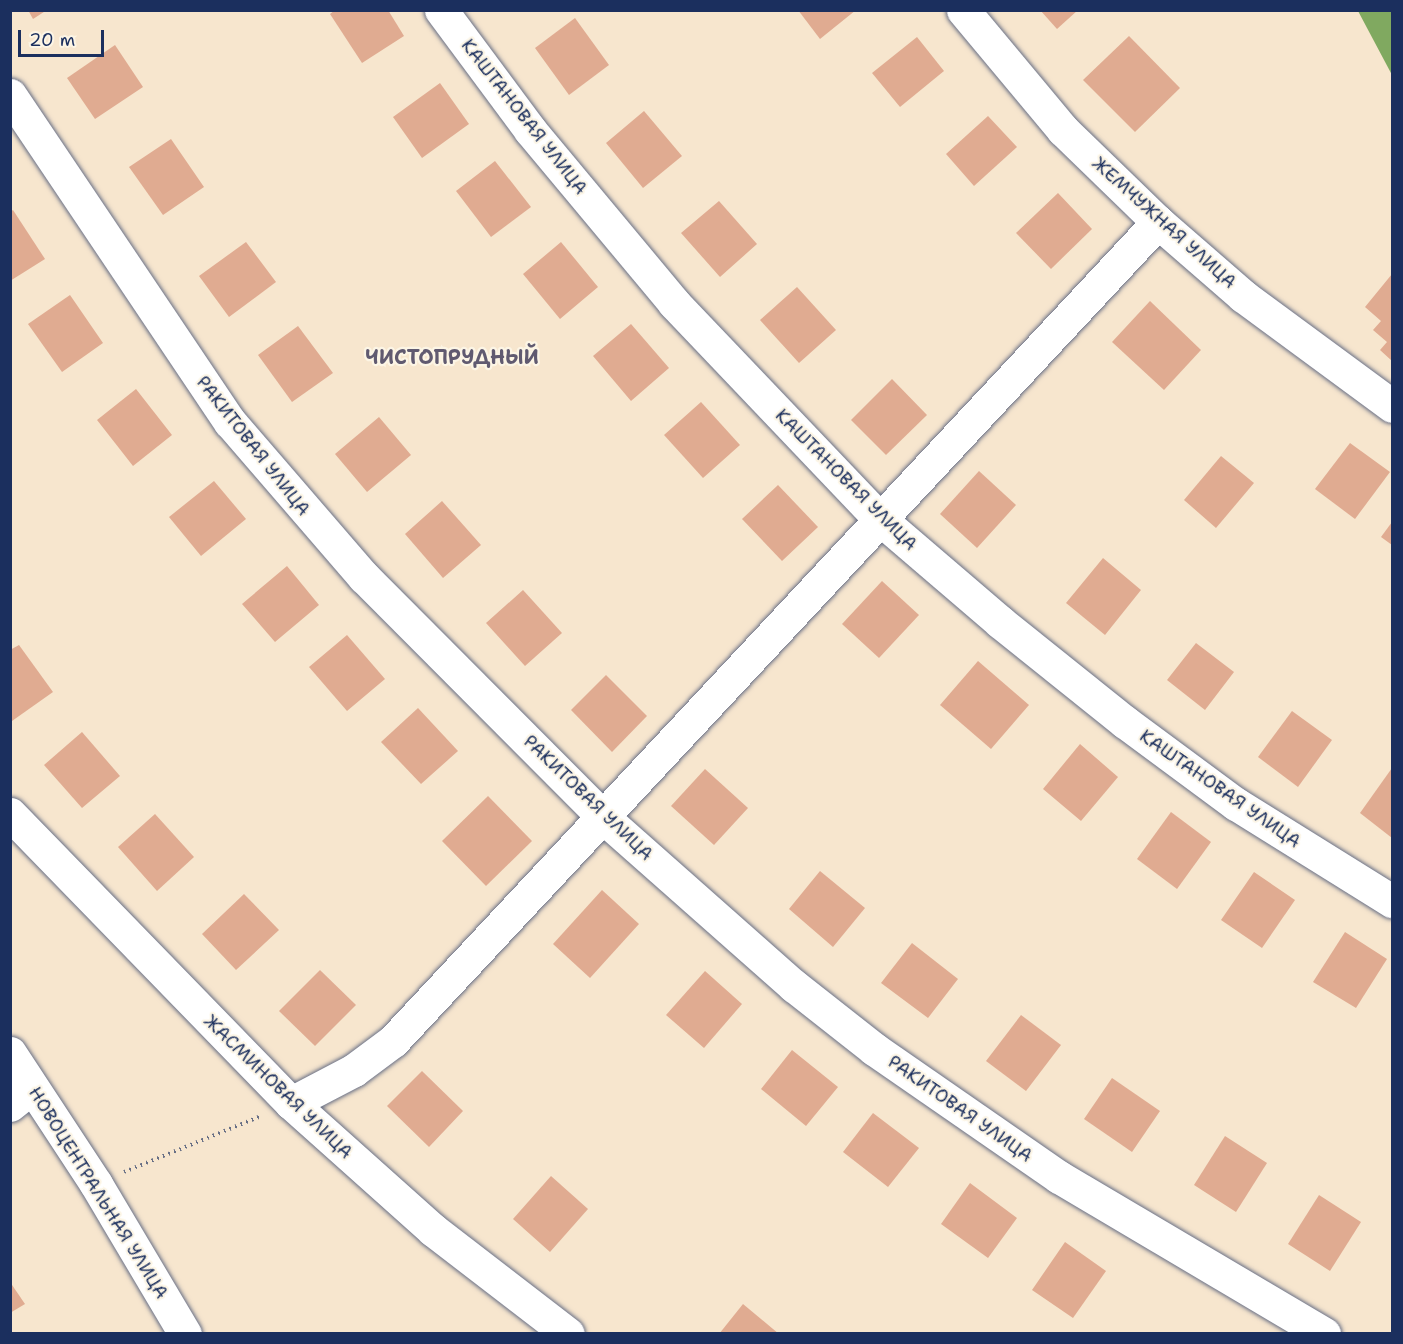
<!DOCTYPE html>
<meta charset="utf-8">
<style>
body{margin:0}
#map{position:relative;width:1403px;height:1344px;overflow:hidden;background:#f7e6ce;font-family:"Shantell Sans",sans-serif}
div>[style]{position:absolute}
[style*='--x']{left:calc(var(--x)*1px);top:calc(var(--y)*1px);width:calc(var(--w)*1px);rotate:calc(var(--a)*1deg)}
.forest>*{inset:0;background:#80a960}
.building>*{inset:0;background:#e0ab91}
.path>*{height:4px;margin-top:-2px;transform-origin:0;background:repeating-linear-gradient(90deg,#686f85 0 1.5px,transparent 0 6px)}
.roads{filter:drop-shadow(0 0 2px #686f85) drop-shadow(0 0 2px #686f85)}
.minor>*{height:33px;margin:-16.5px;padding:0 16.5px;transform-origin:16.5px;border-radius:16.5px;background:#fff}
span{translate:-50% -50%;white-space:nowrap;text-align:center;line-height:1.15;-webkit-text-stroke:4.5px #fcf5e5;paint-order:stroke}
.street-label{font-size:18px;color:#1b2f5e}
.quarter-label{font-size:21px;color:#605a70;font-weight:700}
.frame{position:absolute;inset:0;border:12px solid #1b2f5e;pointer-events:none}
.scale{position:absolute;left:18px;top:30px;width:86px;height:27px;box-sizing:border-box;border:3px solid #1b2f5e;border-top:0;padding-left:8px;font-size:18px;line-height:21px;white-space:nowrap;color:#1b2f5e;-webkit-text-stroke:4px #fcf5e5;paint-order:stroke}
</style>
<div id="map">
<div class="forest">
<div style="clip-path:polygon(1358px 11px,1392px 11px,1392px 75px)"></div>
</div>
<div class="building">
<div style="clip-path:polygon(28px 10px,47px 10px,33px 19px)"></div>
<div style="clip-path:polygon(335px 10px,388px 10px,404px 36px,362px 63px,330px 14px)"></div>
<div style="clip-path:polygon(798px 10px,856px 10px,820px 39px)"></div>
<div style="clip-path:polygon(1040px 10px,1078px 10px,1057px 29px)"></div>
<div style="clip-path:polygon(575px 18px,609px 65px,569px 95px,535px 48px)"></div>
<div style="clip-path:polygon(1129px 36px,1180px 88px,1135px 132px,1083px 80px)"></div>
<div style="clip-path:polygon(917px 37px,944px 71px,900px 107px,872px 73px)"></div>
<div style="clip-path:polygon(115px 45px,143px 87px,95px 119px,67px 78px)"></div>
<div style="clip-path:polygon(440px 83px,469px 124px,422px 158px,393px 117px)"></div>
<div style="clip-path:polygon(644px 111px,682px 156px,643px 188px,606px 143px)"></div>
<div style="clip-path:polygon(988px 116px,1017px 147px,974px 186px,946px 154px)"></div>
<div style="clip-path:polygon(171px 139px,204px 187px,163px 215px,129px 167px)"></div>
<div style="clip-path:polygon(495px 161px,531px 207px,491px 237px,456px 191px)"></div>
<div style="clip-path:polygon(1058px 193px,1092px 229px,1051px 269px,1016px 233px)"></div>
<div style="clip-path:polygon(719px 201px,757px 244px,720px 277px,681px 233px)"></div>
<div style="clip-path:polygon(13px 210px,45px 259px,10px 281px,10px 212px)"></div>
<div style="clip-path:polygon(246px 242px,276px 282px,229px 317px,199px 276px)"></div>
<div style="clip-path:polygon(561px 242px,598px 287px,560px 319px,523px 274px)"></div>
<div style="clip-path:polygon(1392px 274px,1392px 361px,1380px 350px,1387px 342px,1373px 330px,1381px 321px,1365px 307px)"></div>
<div style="clip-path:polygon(797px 287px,836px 330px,799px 363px,760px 320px)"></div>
<div style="clip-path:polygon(70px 295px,103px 343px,62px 372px,28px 324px)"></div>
<div style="clip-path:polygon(1150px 301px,1201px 350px,1164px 390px,1112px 342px)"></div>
<div style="clip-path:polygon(631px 324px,669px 368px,631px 401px,593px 356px)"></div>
<div style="clip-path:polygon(298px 326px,333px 373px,292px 402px,258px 355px)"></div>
<div style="clip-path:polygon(892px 379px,927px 415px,886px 455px,851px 420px)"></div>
<div style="clip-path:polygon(136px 389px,172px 435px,133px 466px,97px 420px)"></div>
<div style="clip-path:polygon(701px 402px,740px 445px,703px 478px,664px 435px)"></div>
<div style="clip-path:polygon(379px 417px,411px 455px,367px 492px,335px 454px)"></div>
<div style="clip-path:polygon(1350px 443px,1390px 472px,1355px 519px,1315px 489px)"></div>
<div style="clip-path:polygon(1221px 456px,1254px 483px,1216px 528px,1184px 500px)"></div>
<div style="clip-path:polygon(979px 471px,1016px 505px,977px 548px,940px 514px)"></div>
<div style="clip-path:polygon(214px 481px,246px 519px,201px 556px,169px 517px)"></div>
<div style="clip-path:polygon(778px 485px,818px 527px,782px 561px,742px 519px)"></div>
<div style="clip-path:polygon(442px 501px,481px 545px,443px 578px,405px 534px)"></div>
<div style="clip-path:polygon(1392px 522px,1392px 545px,1381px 537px)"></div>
<div style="clip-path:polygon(1103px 558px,1141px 590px,1105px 635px,1066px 603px)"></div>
<div style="clip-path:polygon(287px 566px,319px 605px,275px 642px,242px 604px)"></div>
<div style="clip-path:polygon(882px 581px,919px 615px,879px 658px,842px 624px)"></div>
<div style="clip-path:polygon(523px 590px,562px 633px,525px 666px,486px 623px)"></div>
<div style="clip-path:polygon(347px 635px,385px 679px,347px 711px,309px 667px)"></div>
<div style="clip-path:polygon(1196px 643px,1234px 672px,1205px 710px,1167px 680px)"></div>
<div style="clip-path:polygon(19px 645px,53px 692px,12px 721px,10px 650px)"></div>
<div style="clip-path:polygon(978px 661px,1029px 705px,991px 749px,940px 705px)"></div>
<div style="clip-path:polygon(606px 675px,647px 716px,612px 752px,571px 710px)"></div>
<div style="clip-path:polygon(418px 708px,458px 751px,421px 784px,381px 742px)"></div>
<div style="clip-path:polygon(1292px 711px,1332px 740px,1298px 787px,1258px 757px)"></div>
<div style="clip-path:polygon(82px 732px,120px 776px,82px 808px,44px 765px)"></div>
<div style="clip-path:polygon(1080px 744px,1118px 777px,1081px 821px,1043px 789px)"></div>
<div style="clip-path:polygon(1392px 768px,1392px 838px,1360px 813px)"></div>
<div style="clip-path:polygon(705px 769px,748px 808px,714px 845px,671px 806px)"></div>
<div style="clip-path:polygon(488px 796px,532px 841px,486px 886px,442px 841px)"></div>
<div style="clip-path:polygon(1171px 812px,1211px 842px,1177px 889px,1137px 859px)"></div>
<div style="clip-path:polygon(155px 814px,194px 857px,157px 891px,118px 847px)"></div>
<div style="clip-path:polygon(820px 871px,865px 908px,833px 947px,789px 909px)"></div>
<div style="clip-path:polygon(1254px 872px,1295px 900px,1262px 948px,1221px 920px)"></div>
<div style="clip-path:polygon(602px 890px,639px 924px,590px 978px,553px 944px)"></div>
<div style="clip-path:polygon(244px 894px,279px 930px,236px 970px,202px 934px)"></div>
<div style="clip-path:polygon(1345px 932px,1387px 959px,1356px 1008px,1313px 982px)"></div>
<div style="clip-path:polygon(912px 943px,958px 979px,928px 1018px,881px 983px)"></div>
<div style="clip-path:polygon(320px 970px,356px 1005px,315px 1046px,279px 1011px)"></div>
<div style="clip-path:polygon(705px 971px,742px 1004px,704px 1048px,666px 1015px)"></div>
<div style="clip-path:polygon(1021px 1015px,1061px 1045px,1026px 1091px,986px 1061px)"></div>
<div style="clip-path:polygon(792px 1050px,838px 1087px,806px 1126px,761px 1089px)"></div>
<div style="clip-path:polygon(422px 1071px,463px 1111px,429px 1147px,387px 1106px)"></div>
<div style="clip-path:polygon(1112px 1078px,1160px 1111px,1132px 1152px,1084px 1119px)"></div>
<div style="clip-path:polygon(873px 1113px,919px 1148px,888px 1187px,843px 1152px)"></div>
<div style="clip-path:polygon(1225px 1136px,1267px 1163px,1236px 1212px,1194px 1185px)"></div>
<div style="clip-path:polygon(551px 1176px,588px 1209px,550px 1252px,513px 1219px)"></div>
<div style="clip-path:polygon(970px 1183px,1017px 1218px,988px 1258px,941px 1224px)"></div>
<div style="clip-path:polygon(1319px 1195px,1361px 1222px,1330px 1271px,1288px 1244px)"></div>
<div style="clip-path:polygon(1065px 1242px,1106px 1271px,1073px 1318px,1032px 1290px)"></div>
<div style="clip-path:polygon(10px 1282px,25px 1304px,10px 1313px)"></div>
<div style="clip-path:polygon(743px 1304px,779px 1334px,719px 1334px)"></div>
</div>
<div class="path">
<div style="--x:124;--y:1172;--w:148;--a:-22.2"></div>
</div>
<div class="roads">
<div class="minor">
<div style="--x:441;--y:10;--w:149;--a:53.4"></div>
<div style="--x:530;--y:130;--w:225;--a:50.2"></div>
<div style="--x:674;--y:303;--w:298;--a:46.4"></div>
<div style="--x:880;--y:519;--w:158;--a:40.6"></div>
<div style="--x:1000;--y:622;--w:160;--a:38.7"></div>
<div style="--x:1125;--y:722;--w:138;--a:36.5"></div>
<div style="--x:1236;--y:804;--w:184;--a:31.9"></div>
<div style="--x:963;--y:10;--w:156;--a:50.2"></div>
<div style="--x:1063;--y:130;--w:132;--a:44.1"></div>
<div style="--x:1158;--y:222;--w:113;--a:41"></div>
<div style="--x:1243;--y:296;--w:185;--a:36.4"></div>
<div style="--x:10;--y:95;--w:394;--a:56.1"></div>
<div style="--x:230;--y:422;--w:205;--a:49.2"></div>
<div style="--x:364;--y:577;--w:340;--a:45.1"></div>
<div style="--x:604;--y:818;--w:254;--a:41.5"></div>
<div style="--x:794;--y:986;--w:102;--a:38.2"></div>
<div style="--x:874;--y:1049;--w:225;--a:34.7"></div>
<div style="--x:1059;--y:1177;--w:308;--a:30.6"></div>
<div style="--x:10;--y:814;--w:403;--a:45.8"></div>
<div style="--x:291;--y:1103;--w:191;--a:41.8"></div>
<div style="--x:433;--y:1230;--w:170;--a:37.6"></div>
<div style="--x:10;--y:1053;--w:157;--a:56.7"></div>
<div style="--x:96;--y:1184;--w:174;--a:59.3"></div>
<div style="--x:291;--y:1103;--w:71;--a:-27.6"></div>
<div style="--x:354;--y:1070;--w:49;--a:-36.6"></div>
<div style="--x:393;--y:1041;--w:1121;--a:-46.95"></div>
<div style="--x:10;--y:1105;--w:28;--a:-39"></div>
</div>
</div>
<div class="street-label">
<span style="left:524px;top:117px;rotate:52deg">КАШТАНОВАЯ УЛИЦА</span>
<span style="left:1164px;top:223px;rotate:42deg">ЖЕМЧУЖНАЯ УЛИЦА</span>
<span style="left:253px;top:446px;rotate:52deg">РАКИТОВАЯ УЛИЦА</span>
<span style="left:846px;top:480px;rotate:45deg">КАШТАНОВАЯ УЛИЦА</span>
<span style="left:1220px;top:789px;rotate:35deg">КАШТАНОВАЯ УЛИЦА</span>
<span style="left:588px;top:798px;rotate:44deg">РАКИТОВАЯ УЛИЦА</span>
<span style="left:278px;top:1087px;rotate:44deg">ЖАСМИНОВАЯ УЛИЦА</span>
<span style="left:960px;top:1109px;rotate:35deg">РАКИТОВАЯ УЛИЦА</span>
<span style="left:98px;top:1193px;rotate:58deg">НОВОЦЕНТРАЛЬНАЯ УЛИЦА</span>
</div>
<div class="quarter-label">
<span style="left:452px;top:357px">ЧИСТОПРУДНЫЙ</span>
</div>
<div class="frame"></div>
<div class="scale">20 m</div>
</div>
